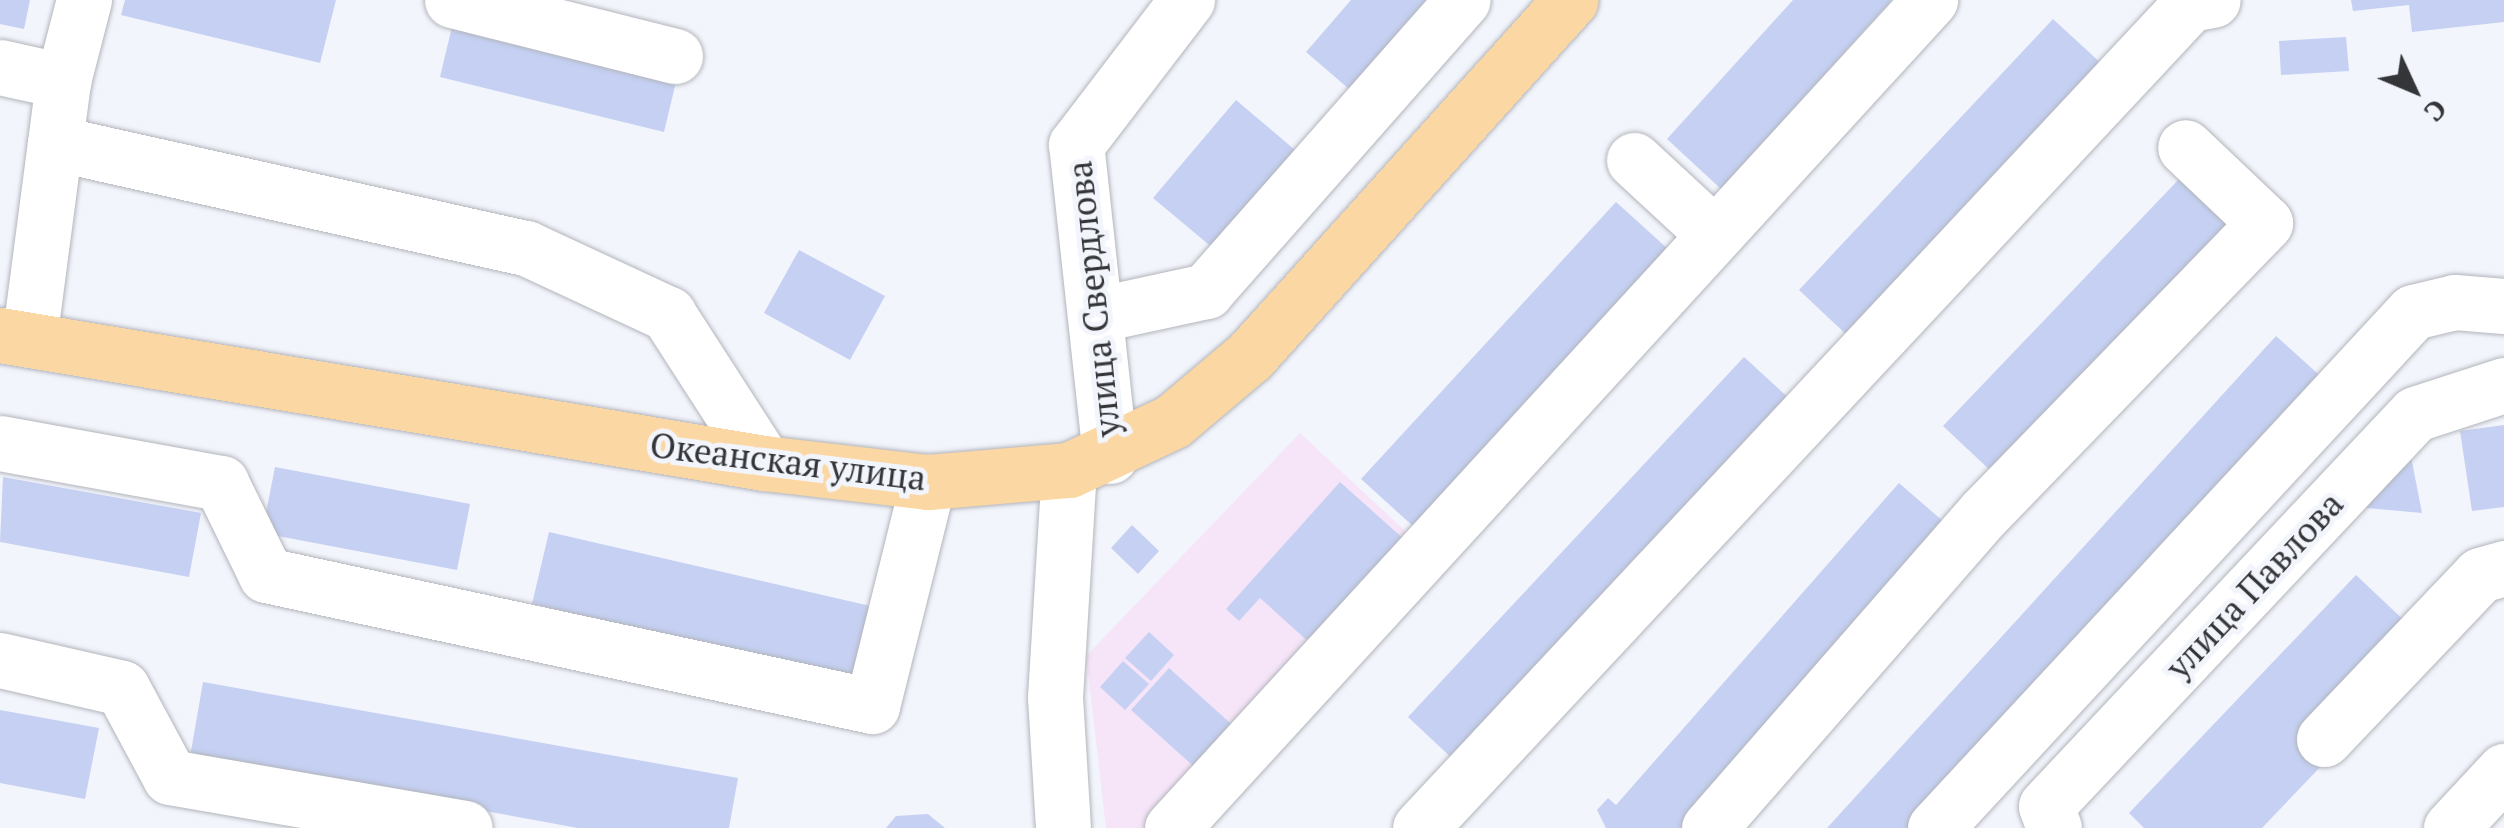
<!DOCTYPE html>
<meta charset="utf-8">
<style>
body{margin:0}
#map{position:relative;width:2504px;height:828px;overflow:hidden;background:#f3f5fc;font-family:"PT Serif",serif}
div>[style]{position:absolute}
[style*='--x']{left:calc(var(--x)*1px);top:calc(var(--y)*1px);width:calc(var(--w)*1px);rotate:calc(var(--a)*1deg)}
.commercial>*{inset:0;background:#f6e5f8}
.building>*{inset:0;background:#c5d0f3}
.roads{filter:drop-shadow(0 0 2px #b2b5bb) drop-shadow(0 0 2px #b2b5bb)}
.minor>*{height:55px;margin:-27.5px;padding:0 27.5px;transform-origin:27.5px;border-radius:27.5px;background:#fff}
.major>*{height:55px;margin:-27.5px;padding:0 27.5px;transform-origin:27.5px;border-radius:27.5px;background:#fbd7a3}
span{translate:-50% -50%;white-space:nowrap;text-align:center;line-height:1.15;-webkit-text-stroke:10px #f3f5fc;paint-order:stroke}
.street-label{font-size:35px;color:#343538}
.north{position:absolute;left:2364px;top:40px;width:100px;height:100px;-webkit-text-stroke:8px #f3f5fc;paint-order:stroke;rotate:134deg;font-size:28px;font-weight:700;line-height:40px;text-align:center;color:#343538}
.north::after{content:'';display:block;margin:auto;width:35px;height:45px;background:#343538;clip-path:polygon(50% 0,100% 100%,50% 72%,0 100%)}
</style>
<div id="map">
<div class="commercial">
<div style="clip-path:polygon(1300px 433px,1414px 539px,1155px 828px,1106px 828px,1086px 656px)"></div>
</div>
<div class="building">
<div style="clip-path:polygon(0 0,30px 0,24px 29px,0 24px)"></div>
<div style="clip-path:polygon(125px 0,336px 0,320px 63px,121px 15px)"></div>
<div style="clip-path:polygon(1351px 0,1439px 0,1356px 95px,1306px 52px)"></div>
<div style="clip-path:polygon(1793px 0,1892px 0,1721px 189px,1667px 139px)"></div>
<div style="clip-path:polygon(2351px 0,2504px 0,2504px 22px,2412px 32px,2409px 5px,2353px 11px)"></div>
<div style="clip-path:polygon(456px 10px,680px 65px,664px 132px,440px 77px)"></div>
<div style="clip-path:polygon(2053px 19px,2104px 66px,1850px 338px,1799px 290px)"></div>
<div style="clip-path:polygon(2346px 37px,2349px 71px,2281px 75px,2279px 41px)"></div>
<div style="clip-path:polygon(1236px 100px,1302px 156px,1220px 254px,1153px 198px)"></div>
<div style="clip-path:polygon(2182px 176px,2232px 223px,1993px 473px,1943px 426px)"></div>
<div style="clip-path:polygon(1616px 202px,1668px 249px,1413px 526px,1361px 479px)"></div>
<div style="clip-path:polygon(799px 250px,885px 296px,850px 360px,764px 313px)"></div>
<div style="clip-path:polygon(2276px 336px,2327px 382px,1920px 828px,1827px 828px)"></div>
<div style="clip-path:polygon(1744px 357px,1793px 402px,1457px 763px,1408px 717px)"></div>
<div style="clip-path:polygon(2504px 425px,2504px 507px,2472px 511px,2460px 431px)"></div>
<div style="clip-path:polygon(2408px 441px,2422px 513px,2345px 506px)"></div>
<div style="clip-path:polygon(275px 467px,470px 504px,457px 570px,262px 533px)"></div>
<div style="clip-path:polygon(3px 477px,201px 513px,189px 577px,0 542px)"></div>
<div style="clip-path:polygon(1340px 482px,1406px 541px,1312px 645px,1260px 598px,1239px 621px,1226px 609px)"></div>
<div style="clip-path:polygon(1899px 483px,1952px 529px,1689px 828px,1606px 828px,1597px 810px,1608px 798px,1616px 805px)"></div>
<div style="clip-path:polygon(1132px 525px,1159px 551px,1138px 574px,1111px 548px)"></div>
<div style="clip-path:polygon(549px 532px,879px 608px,862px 681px,532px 604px)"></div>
<div style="clip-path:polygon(2356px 575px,2412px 628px,2325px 762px,2262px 828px,2144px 828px,2129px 813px)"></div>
<div style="clip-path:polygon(1149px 632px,1174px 655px,1151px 681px,1125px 658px)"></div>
<div style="clip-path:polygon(1123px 661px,1149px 684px,1125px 710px,1100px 687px)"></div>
<div style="clip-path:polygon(1169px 668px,1238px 730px,1200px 772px,1131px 710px)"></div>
<div style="clip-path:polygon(203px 682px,738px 778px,729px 828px,578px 828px,190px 757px)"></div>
<div style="clip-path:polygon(0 710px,99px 728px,85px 799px,0 783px)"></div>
<div style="clip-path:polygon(928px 814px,945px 828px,886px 828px,896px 816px)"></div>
</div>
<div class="roads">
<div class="minor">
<div style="--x:452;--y:0;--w:230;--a:14.1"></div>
<div style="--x:0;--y:67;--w:65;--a:12.5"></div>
<div style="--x:55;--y:143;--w:483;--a:12.6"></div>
<div style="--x:526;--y:248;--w:157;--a:24.9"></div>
<div style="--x:668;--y:314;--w:177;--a:57.2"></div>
<div style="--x:1634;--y:160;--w:110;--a:42.8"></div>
<div style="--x:1095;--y:315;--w:114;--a:-12.2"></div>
<div style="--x:1206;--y:291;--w:388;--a:-48.6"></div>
<div style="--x:29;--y:340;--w:261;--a:-82.5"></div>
<div style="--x:63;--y:81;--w:84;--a:-75.5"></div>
<div style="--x:0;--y:443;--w:225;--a:10.3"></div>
<div style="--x:221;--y:483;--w:102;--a:63.9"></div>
<div style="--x:266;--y:575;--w:620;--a:12.2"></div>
<div style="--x:872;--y:706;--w:231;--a:-76"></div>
<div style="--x:1110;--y:456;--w:313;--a:-96.2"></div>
<div style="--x:1076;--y:145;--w:183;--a:-52.6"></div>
<div style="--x:0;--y:660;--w:125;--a:12.9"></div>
<div style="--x:122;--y:688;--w:101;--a:61.7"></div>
<div style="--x:170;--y:777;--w:299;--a:9.8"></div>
<div style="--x:2324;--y:739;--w:226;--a:-46.4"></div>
<div style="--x:2480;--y:575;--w:25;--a:-16"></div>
<div style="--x:1063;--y:828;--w:131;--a:-93.5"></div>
<div style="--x:1055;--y:697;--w:227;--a:-86.5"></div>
<div style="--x:1172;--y:828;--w:1123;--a:-47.53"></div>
<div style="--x:1420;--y:828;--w:1128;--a:-46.94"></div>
<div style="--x:2190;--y:4;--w:23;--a:-10"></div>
<div style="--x:1709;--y:828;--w:418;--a:-48.9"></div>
<div style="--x:1984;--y:513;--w:404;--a:-45.9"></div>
<div style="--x:2265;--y:223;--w:110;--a:-136.5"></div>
<div style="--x:1935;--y:828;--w:703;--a:-47.19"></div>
<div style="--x:2413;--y:312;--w:43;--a:-13.4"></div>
<div style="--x:2455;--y:302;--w:49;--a:4.7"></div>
<div style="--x:2054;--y:828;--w:23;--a:-110"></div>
<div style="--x:2046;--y:806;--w:538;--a:-46.73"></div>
<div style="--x:2415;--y:414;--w:94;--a:-18"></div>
<div style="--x:2451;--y:828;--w:78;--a:-47.1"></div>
</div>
<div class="major">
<div style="--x:0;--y:335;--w:775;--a:9.51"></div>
<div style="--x:764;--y:463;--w:165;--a:6.6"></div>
<div style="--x:928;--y:482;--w:142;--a:-4.9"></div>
<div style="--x:1069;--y:470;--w:115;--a:-25.2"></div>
<div style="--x:1173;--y:421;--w:101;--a:-40.2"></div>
<div style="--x:1250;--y:356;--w:479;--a:-48"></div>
</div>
</div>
<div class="street-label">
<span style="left:1093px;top:299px;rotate:-96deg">улица Свердлова</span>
<span style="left:788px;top:461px;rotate:7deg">Океанская улица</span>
<span style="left:2254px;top:585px;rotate:-47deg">улица Павлова</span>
</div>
<div class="north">С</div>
</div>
